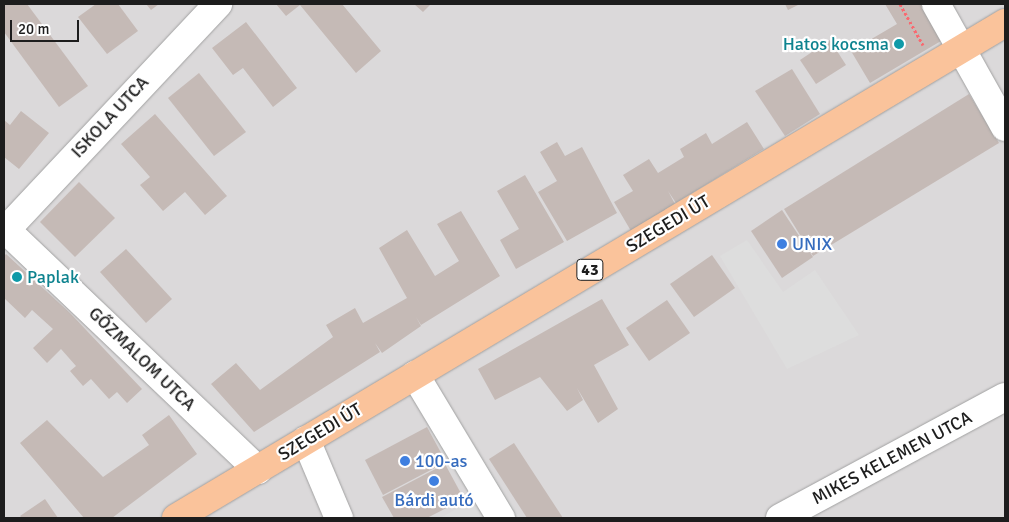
<!DOCTYPE html>
<meta charset="utf-8">
<style>
body{margin:0}
#map{position:relative;width:1009px;height:522px;overflow:hidden;background:#eee8e2;font-family:Signika,sans-serif}
div>[style]{position:absolute}
[style*='--x']{left:calc(var(--x)*1px);top:calc(var(--y)*1px);width:calc(var(--w)*1px);rotate:calc(var(--a)*1deg)}
.residential>*{inset:0;background:#dbd9da}
.parking>*{inset:0;background:#ddd}
.building>*{inset:0;background:#c5bab6}
.path>*{height:3px;margin-top:-1.5px;transform-origin:0;background:repeating-linear-gradient(90deg,#f86970 0 2.5px,transparent 0 5px)}
.roads{filter:drop-shadow(0 0 1px #a1a1a1) drop-shadow(0 0 1px #a1a1a1)}
.minor>*{height:28px;margin:-14px;padding:0 14px;transform-origin:14px;border-radius:14px;background:#fff}
.major>*{height:28px;margin:-14px;padding:0 14px;transform-origin:14px;border-radius:14px;background:#fac39b}
.dots>*{width:14px;height:14px;translate:-50% -50%;box-sizing:border-box;border:2px solid #fff;border-radius:50%}
span{translate:-50% -50%;white-space:nowrap;text-align:center;line-height:1.15;-webkit-text-stroke:4.5px #fff;paint-order:stroke}
.shield-label span{padding:1px 4px;background:#fff;border:1px solid;border-radius:4px;-webkit-text-stroke-width:0}
.shield-label{font-size:16px;color:#1d1d1d;font-weight:700}
.culture-label{font-size:18px;color:#0d838f}
.right{translate:-100% -50%;text-align:right}
.left{translate:0 -50%;text-align:left}
.street-label{font-size:18px;color:#1d1d1d}
.shop-label{font-size:18px;color:#366cbe}
.frame{position:absolute;inset:0;border:5px solid #1d1d1d;pointer-events:none}
.scale{position:absolute;left:10px;top:20px;width:69px;height:22px;box-sizing:border-box;border:2px solid #1d1d1d;border-top:0;padding-left:6px;font-size:15px;line-height:18px;white-space:nowrap;color:#1d1d1d;-webkit-text-stroke:4px #fff;paint-order:stroke}
</style>
<div id="map">
<div class="residential">
<div style="clip-path:polygon(4px 4px,1005px 4px,1005px 518px,4px 518px)"></div>
</div>
<div class="parking">
<div style="clip-path:polygon(747px 240px,783px 292px,815px 270px,859px 335px,787px 369px,720px 256px)"></div>
<div style="clip-path:polygon(457px 418px,520px 518px,440px 518px,473px 500px,431px 433px)"></div>
</div>
<div class="building">
<div style="clip-path:polygon(4px 4px,27px 4px,88px 86px,59px 107px,4px 32px)"></div>
<div style="clip-path:polygon(96px 4px,118px 4px,138px 31px,107px 54px,78px 17px)"></div>
<div style="clip-path:polygon(146px 4px,159px 4px,151px 10px)"></div>
<div style="clip-path:polygon(276px 4px,342px 4px,381px 51px,356px 73px,300px 5px,286px 16px)"></div>
<div style="clip-path:polygon(414px 4px,431px 4px,423px 12px)"></div>
<div style="clip-path:polygon(785px 4px,800px 4px,788px 10px)"></div>
<div style="clip-path:polygon(885px 4px,926px 4px,946px 38px,870px 83px,851px 51px,897px 24px)"></div>
<div style="clip-path:polygon(246px 22px,297px 88px,273px 107px,243px 68px,233px 75px,212px 48px)"></div>
<div style="clip-path:polygon(830px 40px,846px 65px,816px 84px,800px 60px)"></div>
<div style="clip-path:polygon(792px 69px,820px 114px,785px 136px,755px 91px)"></div>
<div style="clip-path:polygon(199px 73px,246px 132px,214px 156px,168px 98px)"></div>
<div style="clip-path:polygon(969px 94px,999px 143px,813px 256px,784px 209px)"></div>
<div style="clip-path:polygon(21px 111px,49px 133px,19px 169px,4px 157px,4px 120px,10px 125px)"></div>
<div style="clip-path:polygon(155px 114px,227px 196px,205px 215px,185px 192px,163px 211px,140px 185px,150px 177px,121px 144px)"></div>
<div style="clip-path:polygon(747px 122px,764px 149px,676px 203px,668px 191px,675px 204px,631px 231px,614px 202px,633px 191px,623px 175px,649px 159px,658px 173px,684px 157px,680px 149px,706px 133px,712px 144px)"></div>
<div style="clip-path:polygon(557px 142px,565px 156px,582px 147px,617px 213px,567px 241px,538px 192px,557px 181px,540px 152px)"></div>
<div style="clip-path:polygon(525px 175px,564px 242px,516px 269px,500px 240px,519px 229px,497px 191px)"></div>
<div style="clip-path:polygon(79px 182px,115px 218px,75px 257px,40px 222px)"></div>
<div style="clip-path:polygon(782px 210px,813px 257px,782px 278px,751px 231px)"></div>
<div style="clip-path:polygon(461px 211px,500px 276px,421px 325px,416px 317px,421px 326px,382px 353px,375px 343px,380px 352px,254px 432px,211px 384px,236px 363px,260px 390px,333px 337px,326px 325px,355px 308px,363px 323px,407px 298px,379px 248px,407px 230px,435px 276px,459px 261px,437px 224px)"></div>
<div style="clip-path:polygon(126px 249px,172px 299px,146px 323px,100px 272px)"></div>
<div style="clip-path:polygon(6px 254px,70px 313px,142px 389px,127px 403px,117px 392px,109px 399px,91px 379px,83px 386px,70px 371px,76px 366px,61px 349px,47px 363px,33px 348px,53px 329px,32px 310px,25px 318px,4px 298px,4px 256px)"></div>
<div style="clip-path:polygon(712px 255px,735px 288px,694px 317px,670px 284px)"></div>
<div style="clip-path:polygon(602px 299px,629px 345px,594px 365px,618px 409px,598px 423px,577px 388px,583px 400px,567px 411px,540px 377px,495px 400px,478px 369px)"></div>
<div style="clip-path:polygon(667px 300px,690px 333px,649px 361px,626px 328px)"></div>
<div style="clip-path:polygon(169px 415px,197px 454px,112px 518px,84px 518px,20px 443px,47px 420px,103px 477px,149px 445px,142px 435px)"></div>
<div style="clip-path:polygon(427px 427px,446px 462px,383px 495px,365px 460px)"></div>
<div style="clip-path:polygon(514px 443px,563px 518px,527px 518px,489px 459px)"></div>
<div style="clip-path:polygon(445px 464px,464px 499px,427px 518px,394px 518px,382px 497px)"></div>
<div style="clip-path:polygon(45px 499px,58px 518px,22px 518px,20px 516px)"></div>
</div>
<div class="path">
<div style="--x:900;--y:4;--w:47;--a:60.7"></div>
</div>
<div class="roads">
<div class="minor">
<div style="--x:936;--y:4;--w:141;--a:60.7"></div>
<div style="--x:4;--y:228;--w:351;--a:43.6"></div>
<div style="--x:4;--y:232;--w:313;--a:-46.8"></div>
<div style="--x:415;--y:375;--w:167;--a:59"></div>
<div style="--x:306;--y:440;--w:85;--a:67.1"></div>
<div style="--x:780;--y:518;--w:255;--a:-28.3"></div>
</div>
<div class="major">
<div style="--x:176;--y:518;--w:966;--a:-30.84"></div>
</div>
</div>
<div class="dots">
<div style="left:899px;top:44px;background:#0f9aa8"></div>
<div style="left:782px;top:244px;background:#3f7fe0"></div>
<div style="left:17px;top:277px;background:#0f9aa8"></div>
<div style="left:405px;top:461px;background:#3f7fe0"></div>
<div style="left:434px;top:481px;background:#3f7fe0"></div>
</div>
<div class="shield-label">
<span style="left:590px;top:270px">43</span>
</div>
<div class="culture-label">
<span class="right" style="left:889px;top:44px">Hatos kocsma</span>
<span class="left" style="left:27px;top:277px">Paplak</span>
</div>
<div class="street-label">
<span style="left:110px;top:117px;rotate:-47deg">ISKOLA UTCA</span>
<span style="left:668px;top:224px;rotate:-31deg">SZEGEDI ÚT</span>
<span style="left:142px;top:359px;rotate:44deg">GŐZMALOM UTCA</span>
<span style="left:320px;top:432px;rotate:-31deg">SZEGEDI ÚT</span>
<span style="left:892px;top:458px;rotate:-28deg">MIKES KELEMEN UTCA</span>
</div>
<div class="shop-label">
<span class="left" style="left:792px;top:244px">UNIX</span>
<span class="left" style="left:415px;top:461px">100-as</span>
<span style="left:434px;top:500px">Bárdi autó</span>
</div>
<div class="frame"></div>
<div class="scale">20 m</div>
</div>
